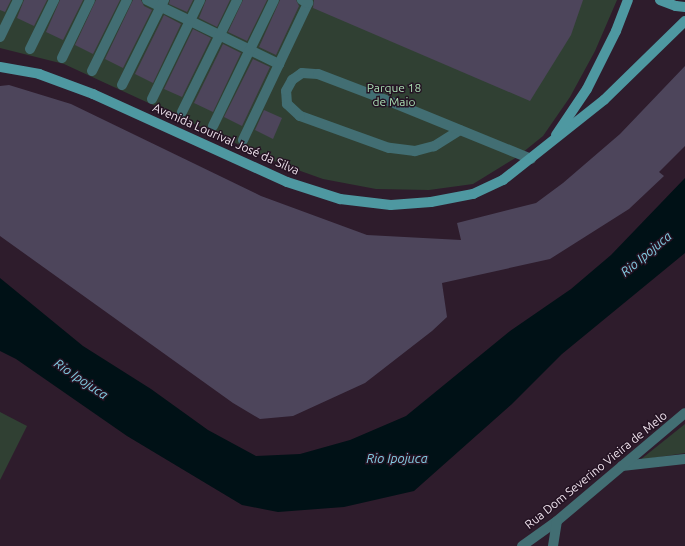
<!DOCTYPE html>
<meta charset="utf-8">
<style>
body{margin:0}
#map{position:relative;width:685px;height:546px;overflow:hidden;background:#2e1c2c;font-family:Ubuntu,sans-serif}
div>[style]{position:absolute}
[style*='--x']{left:calc(var(--x)*1px);top:calc(var(--y)*1px);width:calc(var(--w)*1px);rotate:calc(var(--a)*1deg)}
.green>*{inset:0;background:#304033}
.water>*{inset:0;background:#001116}
.building>*{inset:0;background:#4d455b}
.lane>*{height:10px;margin:-5px;padding:0 5px;transform-origin:5px;border-radius:5px;background:#426e73}
.street>*{height:10px;margin:-5px;padding:0 5px;transform-origin:5px;border-radius:5px;background:#426e73}
.secondary>*{height:10px;margin:-5px;padding:0 5px;transform-origin:5px;border-radius:5px;background:#4e98a1}
span{translate:-50% -50%;white-space:nowrap;text-align:center;line-height:1.15;-webkit-text-stroke:3px #241323;paint-order:stroke}
.park-label{font-size:12px;color:#aadeb3}
.street-label{font-size:12px;color:#ede0eb}
.water-label{font-size:13px;color:#82cde2;font-style:italic}
</style>
<div id="map">
<div class="green">
<div style="clip-path:polygon(0 0,617px 0,595px 51px,570px 97px,543px 136px,517px 157px,473px 184px,429px 190px,376px 189px,323px 179px,281px 164px,64px 64px,0 48px)"></div>
<div style="clip-path:polygon(0 412px,27px 426px,0 480px)"></div>
<div style="clip-path:polygon(685px 424px,685px 453px,640px 460px)"></div>
</div>
<div class="water">
<div style="clip-path:polygon(685px 178px,685px 253px,562px 354px,512px 404px,414px 491px,344px 507px,278px 512px,242px 505px,127px 436px,16px 359px,0 351px,0 278px,83px 346px,151px 389px,208px 430px,256px 456px,300px 454px,350px 440px,406px 416px,510px 331px,571px 289px,611px 255px)"></div>
</div>
<div class="building">
<div style="clip-path:polygon(0 0,11px 0,5px 12px,0 10px)"></div>
<div style="clip-path:polygon(24px 0,47px 0,34px 26px,17px 18px)"></div>
<div style="clip-path:polygon(60px 0,83px 0,63px 40px,46px 32px)"></div>
<div style="clip-path:polygon(96px 0,120px 0,93px 54px,75px 45px)"></div>
<div style="clip-path:polygon(133px 0,141px 0,144px 6px,152px 10px,123px 68px,105px 59px)"></div>
<div style="clip-path:polygon(170px 0,193px 0,187px 12px,169px 4px)"></div>
<div style="clip-path:polygon(206px 0,230px 0,217px 27px,199px 18px)"></div>
<div style="clip-path:polygon(243px 0,267px 0,247px 41px,228px 32px)"></div>
<div style="clip-path:polygon(280px 0,296px 0,299px 6px,276px 55px,259px 47px)"></div>
<div style="clip-path:polygon(314px 0,583px 0,571px 35px,530px 101px,313px 8px)"></div>
<div style="clip-path:polygon(164px 15px,181px 24px,153px 83px,135px 74px)"></div>
<div style="clip-path:polygon(193px 29px,211px 38px,182px 97px,164px 89px)"></div>
<div style="clip-path:polygon(223px 44px,241px 53px,213px 112px,194px 103px)"></div>
<div style="clip-path:polygon(253px 59px,270px 67px,242px 126px,224px 117px)"></div>
<div style="clip-path:polygon(685px 66px,685px 146px,659px 172px,664px 176px,629px 209px,550px 259px,442px 283px,447px 317px,432px 331px,365px 383px,293px 416px,260px 419px,233px 403px,0 236px,0 86px,9px 85px,71px 104px,261px 196px,367px 235px,461px 240px,457px 223px,536px 203px,563px 183px,620px 134px)"></div>
<div style="clip-path:polygon(264px 110px,282px 118px,273px 139px,255px 130px)"></div>
</div>
<div class="lane">
<div style="--x:460;--y:130;--w:31;--a:148"></div>
<div style="--x:434;--y:146;--w:20;--a:165"></div>
<div style="--x:415;--y:151;--w:26;--a:-173"></div>
<div style="--x:389;--y:148;--w:95;--a:-160.2"></div>
<div style="--x:300;--y:116;--w:18;--a:-137"></div>
<div style="--x:287;--y:104;--w:13;--a:-94"></div>
<div style="--x:286;--y:91;--w:13;--a:-61"></div>
<div style="--x:292;--y:80;--w:12;--a:-35"></div>
<div style="--x:302;--y:73;--w:16;--a:4"></div>
<div style="--x:318;--y:74;--w:81;--a:20.9"></div>
<div style="--x:394;--y:103;--w:148;--a:22.2"></div>
</div>
<div class="street">
<div style="--x:147;--y:0;--w:147;--a:25.9"></div>
<div style="--x:0;--y:37;--w:41;--a:-64.1"></div>
<div style="--x:30;--y:49;--w:55;--a:-63.9"></div>
<div style="--x:62;--y:58;--w:64;--a:-64.2"></div>
<div style="--x:92;--y:71;--w:79;--a:-63.8"></div>
<div style="--x:122;--y:85;--w:95;--a:-63.7"></div>
<div style="--x:152;--y:99;--w:110;--a:-64.1"></div>
<div style="--x:182;--y:112;--w:125;--a:-63.8"></div>
<div style="--x:213;--y:126;--w:140;--a:-64.2"></div>
<div style="--x:243;--y:140;--w:152;--a:-64.6"></div>
<div style="--x:308;--y:3;--w:7;--a:-153"></div>
<div style="--x:622;--y:466;--w:63;--a:-6.3"></div>
<div style="--x:522;--y:546;--w:43;--a:-35.5"></div>
<div style="--x:557;--y:521;--w:167;--a:-40.2"></div>
<div style="--x:553;--y:546;--w:25;--a:-81"></div>
</div>
<div class="secondary">
<div style="--x:660;--y:0;--w:17;--a:21"></div>
<div style="--x:676;--y:6;--w:9;--a:6"></div>
<div style="--x:0;--y:67;--w:40;--a:10"></div>
<div style="--x:39;--y:74;--w:58;--a:20.3"></div>
<div style="--x:93;--y:94;--w:213;--a:24.4"></div>
<div style="--x:287;--y:182;--w:56;--a:17.8"></div>
<div style="--x:340;--y:199;--w:51;--a:6.7"></div>
<div style="--x:391;--y:205;--w:40;--a:-4.3"></div>
<div style="--x:431;--y:202;--w:43;--a:-10.8"></div>
<div style="--x:473;--y:194;--w:33;--a:-25"></div>
<div style="--x:503;--y:180;--w:129;--a:-38.4"></div>
<div style="--x:604;--y:100;--w:113;--a:-44.3"></div>
<div style="--x:556;--y:135;--w:55;--a:-56"></div>
<div style="--x:587;--y:89;--w:65;--a:-63.4"></div>
<div style="--x:616;--y:31;--w:33;--a:-69"></div>
</div>
<div class="park-label">
<span style="left:394px;top:95px">Parque 18<br>de Maio</span>
</div>
<div class="street-label">
<span style="left:226px;top:139px;rotate:24deg">Avenida Lourival José da Silva</span>
<span style="left:596px;top:470px;rotate:-39deg">Rua Dom Severino Vieira de Melo</span>
</div>
<div class="water-label">
<span style="left:646px;top:254px;rotate:-40deg">Rio Ipojuca</span>
<span style="left:81px;top:379px;rotate:34deg">Rio Ipojuca</span>
<span style="left:397px;top:458px">Rio Ipojuca</span>
</div>
</div>
